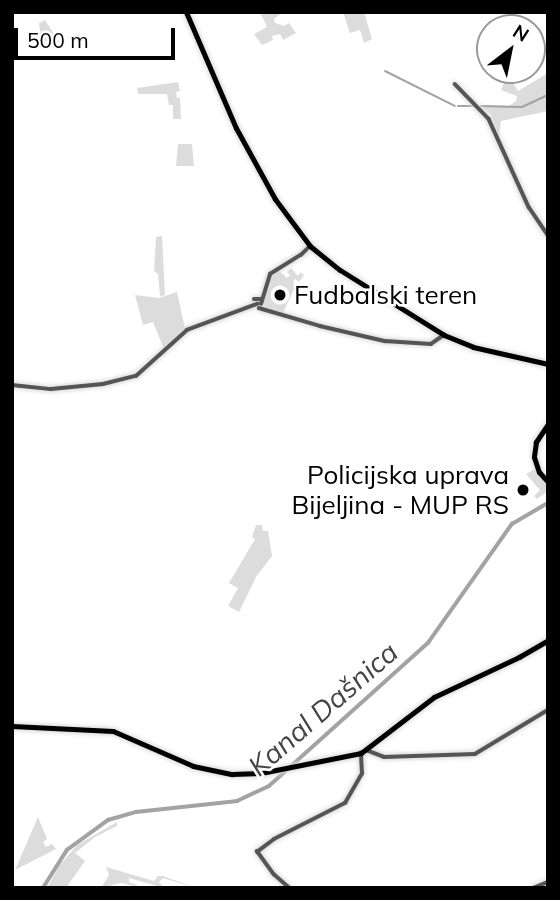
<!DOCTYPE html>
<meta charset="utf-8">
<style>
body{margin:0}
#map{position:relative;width:560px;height:900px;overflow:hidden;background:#fff;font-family:Mulish,sans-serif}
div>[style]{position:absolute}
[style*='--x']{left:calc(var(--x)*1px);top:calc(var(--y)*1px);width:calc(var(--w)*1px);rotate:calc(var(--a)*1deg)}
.green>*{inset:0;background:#dcdcdc}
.stream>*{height:2px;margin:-1px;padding:0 1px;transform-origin:1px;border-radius:1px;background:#a3a3a3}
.canal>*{height:3.5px;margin:-1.75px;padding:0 1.75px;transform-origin:1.75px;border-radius:1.75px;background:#a3a3a3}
.roads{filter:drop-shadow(0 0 2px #dbdbdb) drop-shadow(0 0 2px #dbdbdb)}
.minor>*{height:3.5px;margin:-1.75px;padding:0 1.75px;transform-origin:1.75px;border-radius:1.75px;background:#555}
.major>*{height:5px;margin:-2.5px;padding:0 2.5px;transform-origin:2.5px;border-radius:2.5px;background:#000}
.dots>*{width:19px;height:19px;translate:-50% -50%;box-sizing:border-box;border:4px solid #fff;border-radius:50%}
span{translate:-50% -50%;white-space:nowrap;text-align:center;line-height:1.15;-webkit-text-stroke:5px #fff;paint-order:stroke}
.poi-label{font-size:26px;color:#000}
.left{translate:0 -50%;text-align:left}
.right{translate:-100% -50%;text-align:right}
.water-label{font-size:28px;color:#444;font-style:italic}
.frame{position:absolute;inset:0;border:14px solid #000;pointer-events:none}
.north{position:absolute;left:476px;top:14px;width:70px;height:70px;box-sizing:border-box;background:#fff;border:2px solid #999;border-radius:50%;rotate:32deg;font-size:19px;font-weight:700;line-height:28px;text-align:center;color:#000}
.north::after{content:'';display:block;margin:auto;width:24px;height:32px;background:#000;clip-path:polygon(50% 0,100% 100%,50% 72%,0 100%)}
.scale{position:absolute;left:14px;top:28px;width:161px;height:32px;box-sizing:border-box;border:4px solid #000;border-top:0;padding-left:9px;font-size:21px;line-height:24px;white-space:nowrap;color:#000;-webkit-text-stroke:5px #fff;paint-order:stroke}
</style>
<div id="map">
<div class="green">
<div style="clip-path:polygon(260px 12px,283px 12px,274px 19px,275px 23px,284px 26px,289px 23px,296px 33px,283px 40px,280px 34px,272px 36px,273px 40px,262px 45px,254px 34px,267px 27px)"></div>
<div style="clip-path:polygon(343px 12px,364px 12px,372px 39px,364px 43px,360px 30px,350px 33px)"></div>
<div style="clip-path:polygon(45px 20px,59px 42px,41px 41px,39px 23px)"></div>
<div style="clip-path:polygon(492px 70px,505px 70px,518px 91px,548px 73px,548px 111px,501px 121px,499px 136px,491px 115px,480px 105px,509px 106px,516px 101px,517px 96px,501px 90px,504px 83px,491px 74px)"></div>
<div style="clip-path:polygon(178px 82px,180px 91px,176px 92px,177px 98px,180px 98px,181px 119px,173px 119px,173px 105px,169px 105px,167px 94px,138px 94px,137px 88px)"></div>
<div style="clip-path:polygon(178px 144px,192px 144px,194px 166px,176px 166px)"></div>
<div style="clip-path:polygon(162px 236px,165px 295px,160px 296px,158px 274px,154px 271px,156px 237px)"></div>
<div style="clip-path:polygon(291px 268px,298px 276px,301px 272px,304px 275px,299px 282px,295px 279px,293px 282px,296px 285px,282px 315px,267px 309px,262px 302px,268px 291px,271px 277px,278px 270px,287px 278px,290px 275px,287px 272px)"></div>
<div style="clip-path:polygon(177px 292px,185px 329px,164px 349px,153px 322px,143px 325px,135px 295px,159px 298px)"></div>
<div style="clip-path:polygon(535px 469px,548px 485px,548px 491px,537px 499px,534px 496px,540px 490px,526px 474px)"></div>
<div style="clip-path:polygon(256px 525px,262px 525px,263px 531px,268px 531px,272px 556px,256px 577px,239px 612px,228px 606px,238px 588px,229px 583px,255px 539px,252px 537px)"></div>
<div style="clip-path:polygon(38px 817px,47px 839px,43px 842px,46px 847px,52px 844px,56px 849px,15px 870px)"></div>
<div style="clip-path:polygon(117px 822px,117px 826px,95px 837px,75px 853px,85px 861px,66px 888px,47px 888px,60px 865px,77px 845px)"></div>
<div style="clip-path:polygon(106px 867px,154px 881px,158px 876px,163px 876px,196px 888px,163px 878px,159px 882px,164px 888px,129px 878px,129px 882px,143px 888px,121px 883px,101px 888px,109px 875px)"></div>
</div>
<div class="stream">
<div style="--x:385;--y:71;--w:78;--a:26.6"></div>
<div style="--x:458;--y:106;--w:16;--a:0"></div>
<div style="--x:481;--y:106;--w:41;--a:1.4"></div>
<div style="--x:522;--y:107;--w:29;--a:-25"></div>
</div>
<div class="canal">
<div style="--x:43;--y:888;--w:45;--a:-57.7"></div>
<div style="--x:67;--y:850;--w:51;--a:-36.2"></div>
<div style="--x:108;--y:820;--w:29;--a:-16"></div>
<div style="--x:136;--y:812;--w:102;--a:-6.2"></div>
<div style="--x:237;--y:801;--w:35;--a:-25"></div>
<div style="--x:269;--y:786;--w:214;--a:-42"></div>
<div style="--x:428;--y:643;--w:146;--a:-54.8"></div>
<div style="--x:512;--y:524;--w:42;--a:-30.3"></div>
</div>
<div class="roads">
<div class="minor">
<div style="--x:455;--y:84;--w:49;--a:45.8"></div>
<div style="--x:489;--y:119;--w:97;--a:65.6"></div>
<div style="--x:529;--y:207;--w:34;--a:56"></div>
<div style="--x:254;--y:299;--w:7;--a:0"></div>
<div style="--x:261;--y:304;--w:31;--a:-73"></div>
<div style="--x:270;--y:274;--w:36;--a:-32"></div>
<div style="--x:301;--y:255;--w:13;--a:-45"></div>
<div style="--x:259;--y:308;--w:64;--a:16.4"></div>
<div style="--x:320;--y:326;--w:67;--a:13"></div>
<div style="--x:385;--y:341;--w:46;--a:3.7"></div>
<div style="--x:431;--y:344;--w:16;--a:-35"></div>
<div style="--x:12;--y:385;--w:39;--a:6"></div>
<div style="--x:51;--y:389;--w:52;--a:-5.5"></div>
<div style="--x:103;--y:384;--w:34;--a:-14"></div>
<div style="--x:136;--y:376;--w:69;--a:-42"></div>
<div style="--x:187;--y:330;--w:75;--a:-20.4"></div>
<div style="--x:366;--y:750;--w:19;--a:21"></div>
<div style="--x:384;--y:757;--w:91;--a:-1.9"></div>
<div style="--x:475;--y:754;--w:85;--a:-31.1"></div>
<div style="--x:289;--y:888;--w:20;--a:-139"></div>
<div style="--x:274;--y:875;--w:29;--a:-126"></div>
<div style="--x:257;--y:852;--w:21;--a:-37"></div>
<div style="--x:274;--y:839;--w:80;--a:-26.9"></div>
<div style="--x:345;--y:803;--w:34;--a:-60"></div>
<div style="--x:362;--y:774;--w:21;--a:-93"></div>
<div style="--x:533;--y:888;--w:16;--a:-22"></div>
</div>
<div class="major">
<div style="--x:186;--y:12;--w:126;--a:66.7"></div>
<div style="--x:236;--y:128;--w:81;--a:61.2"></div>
<div style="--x:275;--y:199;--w:59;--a:53.3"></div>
<div style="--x:310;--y:246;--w:38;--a:39"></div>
<div style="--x:340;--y:270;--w:123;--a:32"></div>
<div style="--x:444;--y:335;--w:31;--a:22"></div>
<div style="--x:473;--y:347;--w:77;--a:12.8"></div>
<div style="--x:548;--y:424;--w:22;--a:124"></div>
<div style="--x:536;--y:442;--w:15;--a:98"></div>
<div style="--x:534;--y:457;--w:16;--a:72"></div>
<div style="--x:539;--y:472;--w:13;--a:48"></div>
<div style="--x:12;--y:726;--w:101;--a:2.8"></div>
<div style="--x:113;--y:731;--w:87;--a:23.6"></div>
<div style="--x:193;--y:766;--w:40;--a:12"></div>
<div style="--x:232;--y:774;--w:29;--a:-2"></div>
<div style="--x:261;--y:773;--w:102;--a:-11.3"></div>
<div style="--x:361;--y:753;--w:92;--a:-37.5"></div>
<div style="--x:434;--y:697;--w:94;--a:-25.2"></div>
<div style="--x:519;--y:657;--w:34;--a:-30"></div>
</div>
</div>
<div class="dots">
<div style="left:280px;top:295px;background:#000"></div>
<div style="left:523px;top:490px;background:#000"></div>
</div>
<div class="poi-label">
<span class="left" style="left:294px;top:295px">Fudbalski teren</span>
<span class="right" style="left:509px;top:490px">Policijska uprava<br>Bijeljina - MUP RS</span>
</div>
<div class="water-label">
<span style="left:323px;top:709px;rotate:-41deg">Kanal Dašnica</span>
</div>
<div class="frame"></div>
<div class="north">N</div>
<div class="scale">500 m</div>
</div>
